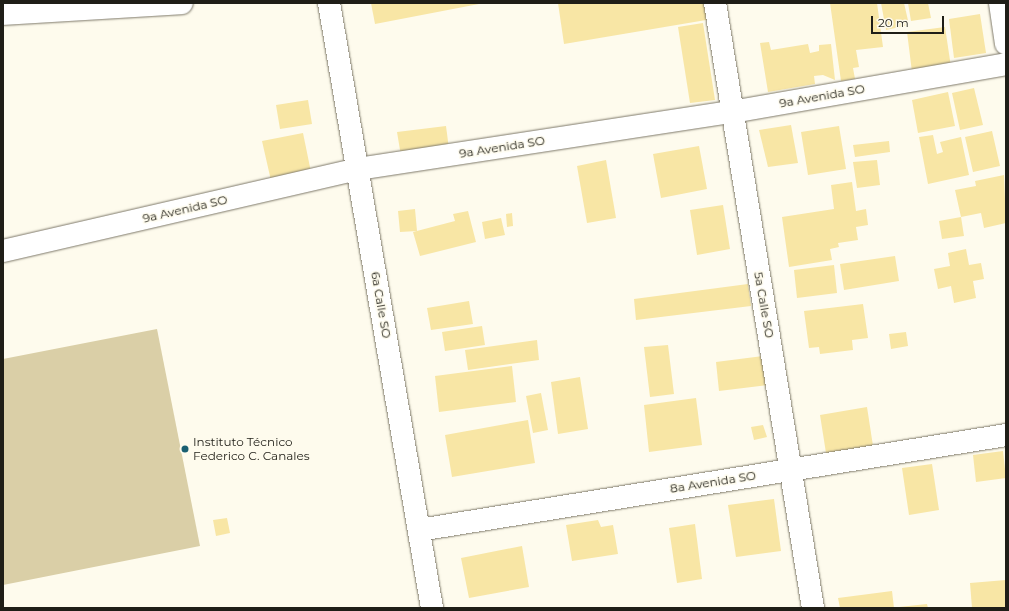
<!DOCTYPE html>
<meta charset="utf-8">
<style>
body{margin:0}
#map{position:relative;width:1009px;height:611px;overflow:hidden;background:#fefbed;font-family:Montserrat,sans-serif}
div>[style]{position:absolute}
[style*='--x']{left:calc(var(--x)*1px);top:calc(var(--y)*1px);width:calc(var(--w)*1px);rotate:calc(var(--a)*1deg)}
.green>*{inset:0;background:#dacfa7}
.building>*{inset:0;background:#f8e6a5}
.roads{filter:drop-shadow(0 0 1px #7e796a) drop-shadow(0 0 1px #7e796a)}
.minor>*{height:22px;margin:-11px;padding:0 11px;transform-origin:11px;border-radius:11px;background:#fff}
.dots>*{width:11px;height:11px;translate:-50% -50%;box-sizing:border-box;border:2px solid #fefbed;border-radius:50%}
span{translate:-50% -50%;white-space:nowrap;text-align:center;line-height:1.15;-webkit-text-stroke:3px #fefbed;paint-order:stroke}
.street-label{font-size:12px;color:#1f1e17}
.poi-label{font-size:12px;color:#1f1e17}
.left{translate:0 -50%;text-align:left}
.frame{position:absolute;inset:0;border:4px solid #1f1e17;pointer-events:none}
.scale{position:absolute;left:871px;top:16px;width:73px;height:18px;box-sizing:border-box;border:2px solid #1f1e17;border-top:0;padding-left:5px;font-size:12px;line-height:14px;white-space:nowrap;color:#1f1e17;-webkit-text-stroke:3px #fefbed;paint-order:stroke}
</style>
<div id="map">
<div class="green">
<div style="clip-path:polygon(157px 329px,200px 546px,3px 585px,3px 359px)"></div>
</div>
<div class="building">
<div style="clip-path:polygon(371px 3px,478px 3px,479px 4px,375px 24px)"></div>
<div style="clip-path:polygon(558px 3px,710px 3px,712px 19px,564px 44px)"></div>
<div style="clip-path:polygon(830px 3px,877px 3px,883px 47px,856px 50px,859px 67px,853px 68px,855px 79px,841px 81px)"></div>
<div style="clip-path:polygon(881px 3px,904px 3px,909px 25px,886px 30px)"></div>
<div style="clip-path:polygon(908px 3px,928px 3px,931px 18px,911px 21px)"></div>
<div style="clip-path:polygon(980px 14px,986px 53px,954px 58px,949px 19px)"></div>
<div style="clip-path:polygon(703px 23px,715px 100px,690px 103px,678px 27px)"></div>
<div style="clip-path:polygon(945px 27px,951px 67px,912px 72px,907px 32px)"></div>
<div style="clip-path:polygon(769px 42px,771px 50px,808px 44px,810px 53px,819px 51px,819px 45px,831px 44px,835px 80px,823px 75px,814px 76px,815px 84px,768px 92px,760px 43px)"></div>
<div style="clip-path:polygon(974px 88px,983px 125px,960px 130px,952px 93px)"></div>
<div style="clip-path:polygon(948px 92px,955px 126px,918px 133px,912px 100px)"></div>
<div style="clip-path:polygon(308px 100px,312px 124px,280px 129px,276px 105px)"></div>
<div style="clip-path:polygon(791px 125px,798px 163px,768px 167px,759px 130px)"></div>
<div style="clip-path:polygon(446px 126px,449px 149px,401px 156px,397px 132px)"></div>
<div style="clip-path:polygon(839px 126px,846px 169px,808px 175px,801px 132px)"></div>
<div style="clip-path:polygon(992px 131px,1000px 166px,973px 172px,965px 137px)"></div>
<div style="clip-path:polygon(303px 133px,312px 177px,272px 185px,262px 141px)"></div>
<div style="clip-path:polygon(933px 135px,937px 154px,943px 152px,940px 142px,961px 137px,969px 175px,928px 184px,919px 137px)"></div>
<div style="clip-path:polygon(889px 141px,890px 152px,855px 157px,853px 145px)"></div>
<div style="clip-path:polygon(699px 146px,707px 189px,661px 198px,653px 154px)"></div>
<div style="clip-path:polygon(606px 160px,616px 218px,587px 223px,577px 166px)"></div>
<div style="clip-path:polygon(877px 160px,880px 185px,857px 188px,853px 162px)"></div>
<div style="clip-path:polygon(1004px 175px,1006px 223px,984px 228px,981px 213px,961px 217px,955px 190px,976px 186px,975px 181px)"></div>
<div style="clip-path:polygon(852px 182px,856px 211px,866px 209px,868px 225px,856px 227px,858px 240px,838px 243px,839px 247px,830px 249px,832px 260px,789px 267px,782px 217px,834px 209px,831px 185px)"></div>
<div style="clip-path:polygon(723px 205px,730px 249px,697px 255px,690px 210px)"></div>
<div style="clip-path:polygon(415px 209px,417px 231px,400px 232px,398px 211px)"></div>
<div style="clip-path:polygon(468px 211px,476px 242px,420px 256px,413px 232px,455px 221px,453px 214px)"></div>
<div style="clip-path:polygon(512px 213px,513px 226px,507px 227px,506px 214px)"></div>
<div style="clip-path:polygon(961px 217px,964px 236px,942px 239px,939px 221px)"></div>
<div style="clip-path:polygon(501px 218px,505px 235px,485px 239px,482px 222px)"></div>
<div style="clip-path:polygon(966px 249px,969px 265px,981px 263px,984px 279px,973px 281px,976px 298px,954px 303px,951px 286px,938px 289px,934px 269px,950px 266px,948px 253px)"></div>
<div style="clip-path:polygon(895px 256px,899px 281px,844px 290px,840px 264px)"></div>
<div style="clip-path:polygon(834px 265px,837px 293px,797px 298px,794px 270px)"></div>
<div style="clip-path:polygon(748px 284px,751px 306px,636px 320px,634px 299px)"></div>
<div style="clip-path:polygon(469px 301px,473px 324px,431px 330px,427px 308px)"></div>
<div style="clip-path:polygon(863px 304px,868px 338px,852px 340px,853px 350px,820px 354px,819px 347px,809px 348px,804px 311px)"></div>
<div style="clip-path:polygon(482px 326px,485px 345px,445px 351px,442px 332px)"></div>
<div style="clip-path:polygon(906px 332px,908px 346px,891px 349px,889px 334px)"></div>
<div style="clip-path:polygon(537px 340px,539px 360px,468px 370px,465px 350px)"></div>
<div style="clip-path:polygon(668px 345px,674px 394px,650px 397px,644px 347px)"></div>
<div style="clip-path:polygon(763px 356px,767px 385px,719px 391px,716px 362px)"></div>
<div style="clip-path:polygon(512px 366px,516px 402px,439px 412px,435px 376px)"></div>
<div style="clip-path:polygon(580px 377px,588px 429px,558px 434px,551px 382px)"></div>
<div style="clip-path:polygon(541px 393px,548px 430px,533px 433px,526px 396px)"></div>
<div style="clip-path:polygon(696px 398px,702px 445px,649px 452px,644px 405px)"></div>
<div style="clip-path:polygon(867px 407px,873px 446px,826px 453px,820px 415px)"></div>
<div style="clip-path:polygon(528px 420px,535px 463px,452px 477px,445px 435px)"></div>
<div style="clip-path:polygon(763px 425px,767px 437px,754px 440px,751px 427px)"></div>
<div style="clip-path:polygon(1003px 451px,1006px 478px,976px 482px,973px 455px)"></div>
<div style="clip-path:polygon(932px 464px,939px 510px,909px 515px,902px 468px)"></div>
<div style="clip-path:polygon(774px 499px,781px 551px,736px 557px,728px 505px)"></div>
<div style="clip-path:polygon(227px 518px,230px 533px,216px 536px,213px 520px)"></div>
<div style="clip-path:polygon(598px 520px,601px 527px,613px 525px,618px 554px,572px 561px,566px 525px)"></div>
<div style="clip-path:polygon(695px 524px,702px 579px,677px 583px,669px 528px)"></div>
<div style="clip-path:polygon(522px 546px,529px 587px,469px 598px,461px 558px)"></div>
<div style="clip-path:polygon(1006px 580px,1006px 608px,972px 608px,970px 583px)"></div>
<div style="clip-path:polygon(892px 591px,894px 608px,840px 608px,838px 598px)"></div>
<div style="clip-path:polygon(927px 604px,928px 608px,899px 608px,899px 607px)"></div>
</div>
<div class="roads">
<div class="minor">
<div style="--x:329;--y:3;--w:614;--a:80.34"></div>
<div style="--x:715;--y:3;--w:613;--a:80.8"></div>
<div style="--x:1000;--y:3;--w:41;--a:81.7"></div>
<div style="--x:3;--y:14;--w:179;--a:-3.5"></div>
<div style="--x:3;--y:251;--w:364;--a:-13"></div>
<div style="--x:358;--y:169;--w:378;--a:-8.7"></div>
<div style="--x:732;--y:112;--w:278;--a:-9.9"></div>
<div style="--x:419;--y:530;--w:595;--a:-9.19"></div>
</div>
</div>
<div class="dots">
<div style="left:185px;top:449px;background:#195f71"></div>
</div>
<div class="street-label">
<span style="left:822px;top:96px;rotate:-10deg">9a Avenida SO</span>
<span style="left:502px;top:147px;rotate:-9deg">9a Avenida SO</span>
<span style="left:185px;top:209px;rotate:-13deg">9a Avenida SO</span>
<span style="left:381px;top:305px;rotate:80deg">6a Calle SO</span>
<span style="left:764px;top:305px;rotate:80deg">5a Calle SO</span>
<span style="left:713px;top:482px;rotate:-9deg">8a Avenida SO</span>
</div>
<div class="poi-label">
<span class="left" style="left:193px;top:449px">Instituto Técnico<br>Federico C. Canales</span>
</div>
<div class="frame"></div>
<div class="scale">20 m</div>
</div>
